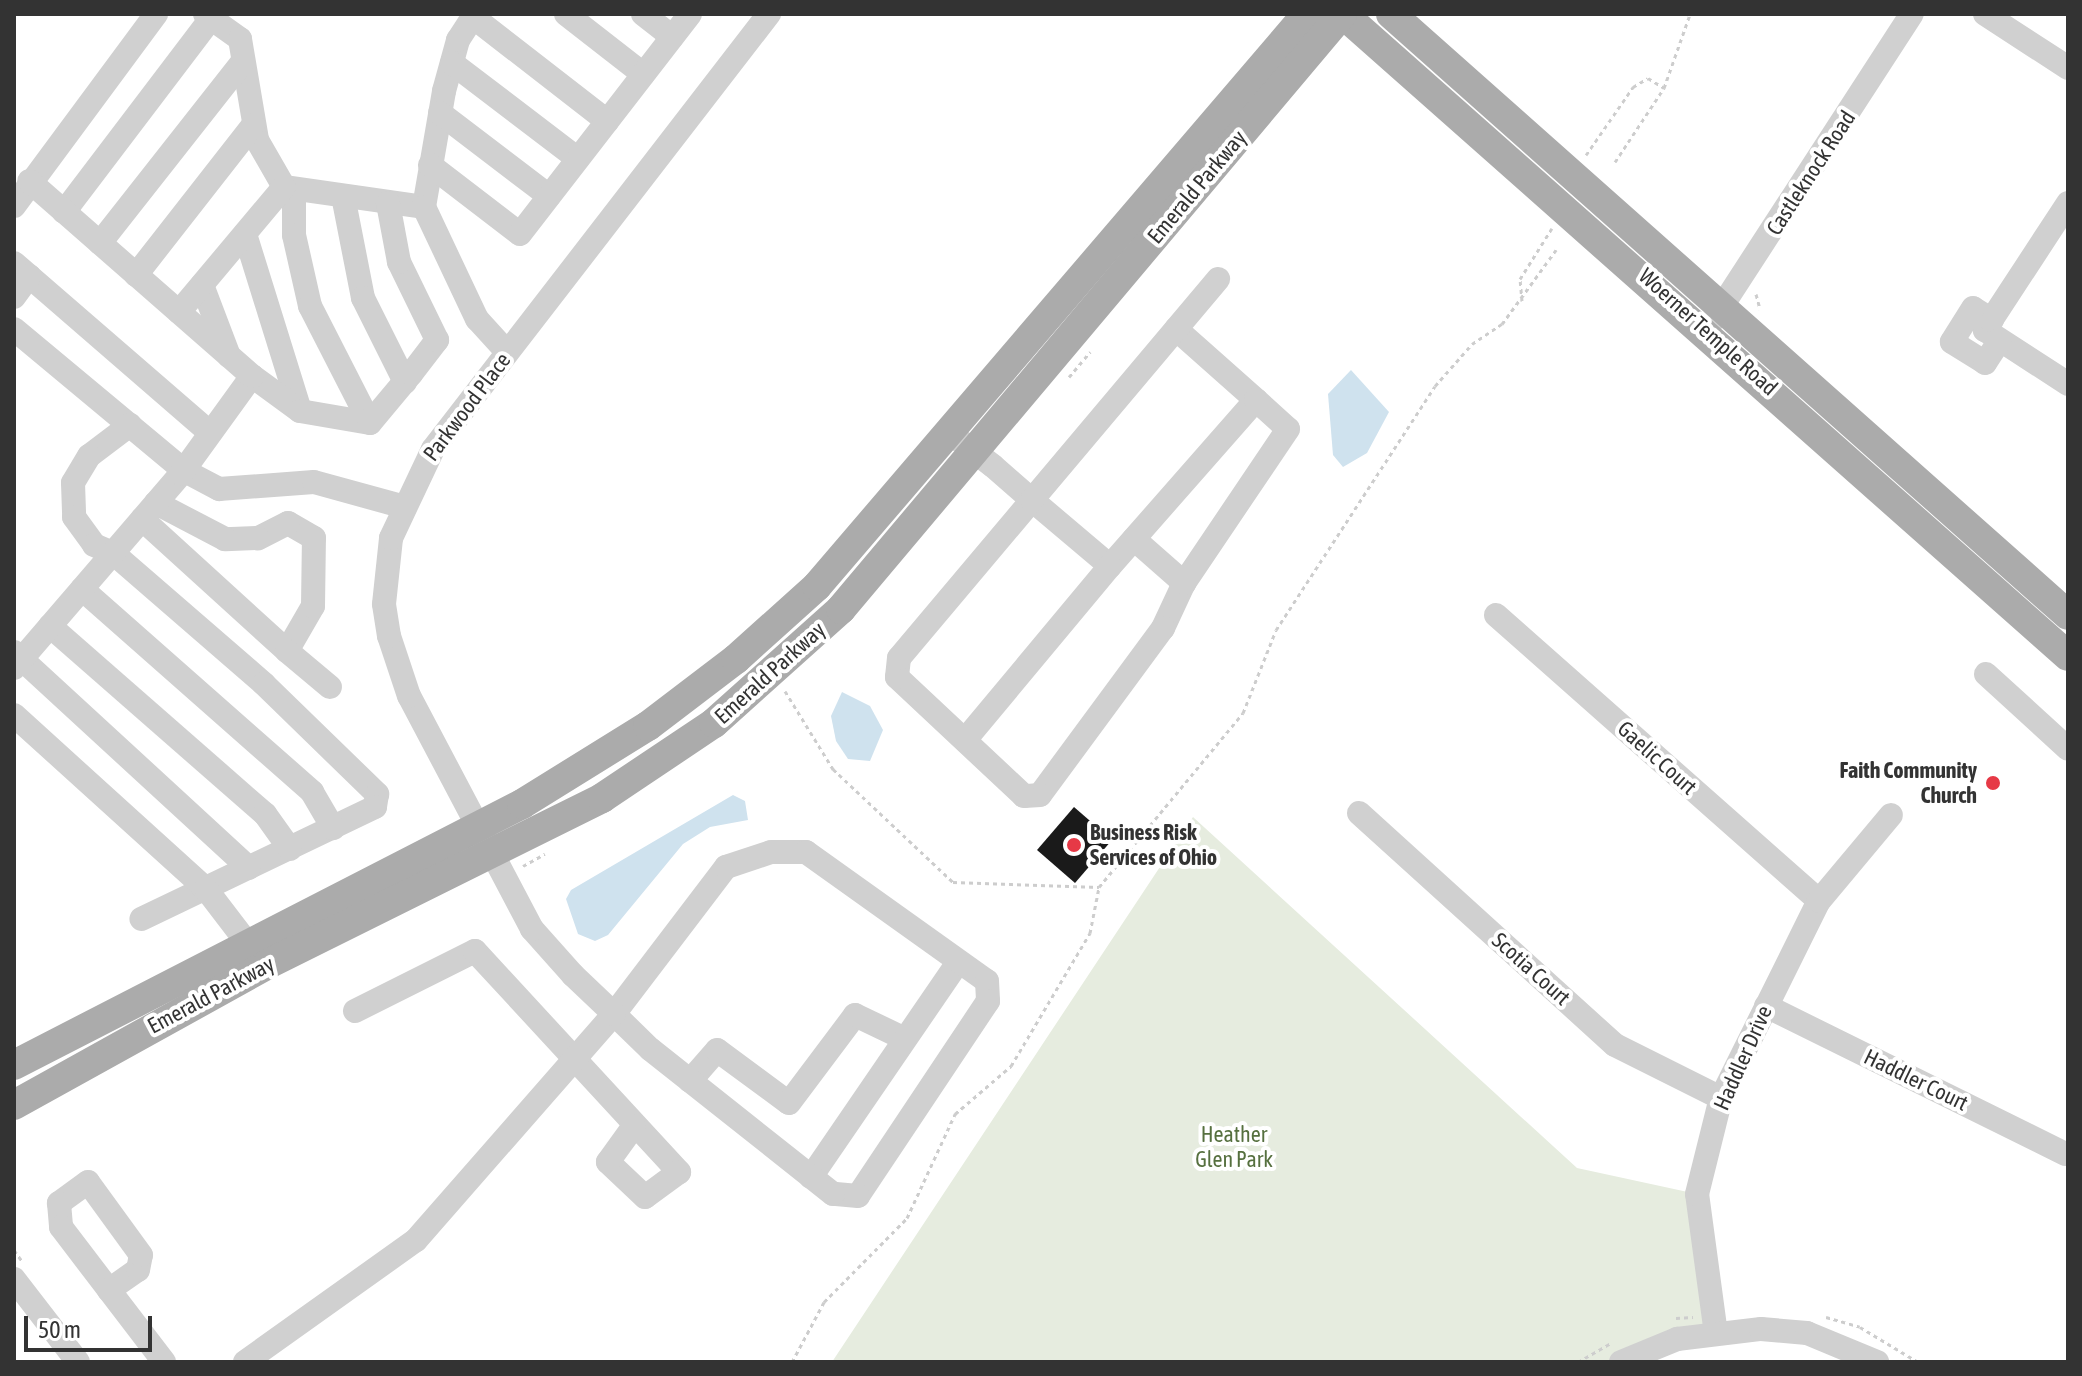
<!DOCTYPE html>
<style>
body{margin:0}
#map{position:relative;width:2082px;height:1376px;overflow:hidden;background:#fff;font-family:"Asap Condensed",sans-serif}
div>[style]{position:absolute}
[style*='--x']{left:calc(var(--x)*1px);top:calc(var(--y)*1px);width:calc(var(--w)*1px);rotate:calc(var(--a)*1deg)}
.green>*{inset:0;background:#e6ecdf}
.water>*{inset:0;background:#cfe2ee}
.building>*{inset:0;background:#1a1a1a}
.path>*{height:3px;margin-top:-1.5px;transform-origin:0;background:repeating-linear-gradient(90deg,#cdcdcd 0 4px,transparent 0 8px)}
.minor>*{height:24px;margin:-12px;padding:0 12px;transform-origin:12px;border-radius:12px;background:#d0d0d0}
.major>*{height:30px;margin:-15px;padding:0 15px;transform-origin:15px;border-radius:15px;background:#ababab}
.dots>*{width:22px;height:22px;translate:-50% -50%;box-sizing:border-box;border:4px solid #fff;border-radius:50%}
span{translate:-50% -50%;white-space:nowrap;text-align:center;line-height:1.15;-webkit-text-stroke:8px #fff;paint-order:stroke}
.street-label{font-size:22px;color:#333}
.poi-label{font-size:22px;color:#333;font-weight:700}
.right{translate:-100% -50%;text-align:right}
.left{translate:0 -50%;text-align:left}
.park-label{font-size:22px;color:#56703f}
.frame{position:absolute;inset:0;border:16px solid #333;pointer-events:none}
.scale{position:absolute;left:24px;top:1316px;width:128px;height:36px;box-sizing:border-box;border:4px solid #333;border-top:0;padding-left:10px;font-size:24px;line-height:28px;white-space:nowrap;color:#333;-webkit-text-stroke:6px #fff;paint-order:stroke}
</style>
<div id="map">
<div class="green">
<div style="clip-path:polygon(1193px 817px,1577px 1168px,1697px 1194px,1716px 1334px,1621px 1362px,832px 1362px)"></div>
</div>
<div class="water">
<div style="clip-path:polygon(1351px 370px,1389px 412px,1367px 453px,1343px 467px,1333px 455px,1328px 394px)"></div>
<div style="clip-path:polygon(842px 692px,870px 706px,883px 730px,870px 761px,848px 759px,836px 741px,831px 716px)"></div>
<div style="clip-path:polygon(733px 795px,745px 801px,748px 820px,710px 827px,683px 844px,608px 935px,595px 941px,578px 934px,566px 899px,571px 890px)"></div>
</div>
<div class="building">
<div style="clip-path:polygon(1074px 807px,1112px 840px,1075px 883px,1037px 850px)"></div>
</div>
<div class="path">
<div style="--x:1586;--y:155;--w:83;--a:-55.3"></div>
<div style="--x:1633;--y:87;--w:17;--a:-31"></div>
<div style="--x:1648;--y:78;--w:19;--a:32"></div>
<div style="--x:1615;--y:162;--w:89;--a:-56.5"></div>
<div style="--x:1664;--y:88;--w:78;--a:-70.6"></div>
<div style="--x:1756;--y:294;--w:16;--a:75"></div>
<div style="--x:1522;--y:301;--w:22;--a:-95"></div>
<div style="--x:1520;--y:279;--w:60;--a:-57.9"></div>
<div style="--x:1069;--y:377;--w:33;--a:-50"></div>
<div style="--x:785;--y:691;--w:92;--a:58.4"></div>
<div style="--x:833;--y:769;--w:165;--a:43.3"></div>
<div style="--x:953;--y:882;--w:146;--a:2"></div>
<div style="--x:1099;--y:887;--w:226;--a:-50.4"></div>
<div style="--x:1243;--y:713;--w:89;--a:-68.3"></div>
<div style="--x:1276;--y:630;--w:291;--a:-56.9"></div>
<div style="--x:1435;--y:386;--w:56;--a:-48.6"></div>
<div style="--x:1472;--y:344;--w:36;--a:-34"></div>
<div style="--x:1502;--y:324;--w:92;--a:-53.9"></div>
<div style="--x:523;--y:866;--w:25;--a:-29"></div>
<div style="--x:14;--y:1250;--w:14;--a:54"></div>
<div style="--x:1826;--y:1317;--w:35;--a:16"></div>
<div style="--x:1860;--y:1327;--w:68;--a:31.1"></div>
<div style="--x:1676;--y:1318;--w:17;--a:-3"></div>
<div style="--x:792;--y:1362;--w:68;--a:-61.9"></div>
<div style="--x:824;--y:1302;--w:118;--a:-45.3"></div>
<div style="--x:907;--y:1218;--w:115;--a:-65.2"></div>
<div style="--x:955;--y:1114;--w:74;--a:-40.6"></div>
<div style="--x:1011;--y:1066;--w:155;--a:-59.3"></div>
<div style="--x:1090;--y:933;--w:47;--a:-78.9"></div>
<div style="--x:1578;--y:1362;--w:39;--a:-30"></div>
</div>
<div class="minor">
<div style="--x:205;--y:14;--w:43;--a:35.5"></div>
<div style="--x:240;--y:39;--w:102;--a:80.4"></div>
<div style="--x:257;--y:140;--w:54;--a:60.1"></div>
<div style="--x:284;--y:187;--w:141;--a:8.1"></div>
<div style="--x:424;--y:207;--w:118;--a:-80.2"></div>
<div style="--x:444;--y:91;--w:53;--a:-74.6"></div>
<div style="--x:458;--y:40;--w:31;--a:-57"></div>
<div style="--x:566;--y:14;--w:98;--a:37.9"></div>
<div style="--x:643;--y:14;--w:37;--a:38"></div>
<div style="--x:1985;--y:14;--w:99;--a:33"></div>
<div style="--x:473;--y:17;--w:170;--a:37.8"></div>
<div style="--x:452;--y:63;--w:158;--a:37.3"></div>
<div style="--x:440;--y:113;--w:137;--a:37.3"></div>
<div style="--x:430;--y:165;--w:113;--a:37.5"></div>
<div style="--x:520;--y:234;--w:278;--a:-52.3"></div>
<div style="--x:294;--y:189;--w:46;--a:90"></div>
<div style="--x:294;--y:235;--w:73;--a:77.3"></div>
<div style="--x:310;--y:306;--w:131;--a:62.9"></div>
<div style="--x:343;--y:196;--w:104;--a:78.9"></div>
<div style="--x:363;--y:298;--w:94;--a:63.4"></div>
<div style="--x:2068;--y:203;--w:152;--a:123.2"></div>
<div style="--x:1985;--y:330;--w:99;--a:33"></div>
<div style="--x:14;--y:206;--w:239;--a:-53.5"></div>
<div style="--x:424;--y:207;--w:124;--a:64.7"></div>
<div style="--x:477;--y:319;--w:45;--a:47.7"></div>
<div style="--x:64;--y:212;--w:243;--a:-52.8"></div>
<div style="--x:245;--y:234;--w:185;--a:72.7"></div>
<div style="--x:100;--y:243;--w:231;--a:-51.8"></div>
<div style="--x:14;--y:263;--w:258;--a:40.9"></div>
<div style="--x:136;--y:275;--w:190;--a:-52"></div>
<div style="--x:202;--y:285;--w:76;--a:69.2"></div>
<div style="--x:14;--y:297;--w:26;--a:-54"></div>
<div style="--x:179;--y:312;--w:163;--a:-50"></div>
<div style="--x:1713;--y:320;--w:365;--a:-57"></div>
<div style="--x:1992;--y:320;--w:22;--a:-148"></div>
<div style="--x:1973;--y:308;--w:40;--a:122"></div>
<div style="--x:1952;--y:342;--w:39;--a:32"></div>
<div style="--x:1985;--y:363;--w:27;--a:-57"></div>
<div style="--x:14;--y:329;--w:220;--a:39.8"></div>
<div style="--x:183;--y:470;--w:41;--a:27.8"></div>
<div style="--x:219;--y:489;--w:95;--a:-4.2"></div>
<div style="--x:314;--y:482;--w:90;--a:15.4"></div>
<div style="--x:1176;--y:329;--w:107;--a:41.6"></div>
<div style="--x:252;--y:376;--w:59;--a:36.1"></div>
<div style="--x:300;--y:411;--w:71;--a:9.7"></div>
<div style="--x:370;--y:423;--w:64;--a:-50.1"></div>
<div style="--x:411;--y:374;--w:43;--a:-52.6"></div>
<div style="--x:437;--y:340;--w:87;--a:-116"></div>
<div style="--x:399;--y:262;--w:60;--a:-100.6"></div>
<div style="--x:130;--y:425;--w:51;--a:142.9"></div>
<div style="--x:89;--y:456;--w:31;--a:121"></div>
<div style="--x:73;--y:483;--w:34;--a:88"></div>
<div style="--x:74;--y:517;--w:34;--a:54"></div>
<div style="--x:94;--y:545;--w:21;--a:23"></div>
<div style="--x:113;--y:553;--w:200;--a:40.9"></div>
<div style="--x:264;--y:684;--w:158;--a:44.2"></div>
<div style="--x:377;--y:794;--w:13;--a:99"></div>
<div style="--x:375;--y:807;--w:259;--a:154.4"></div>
<div style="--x:950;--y:433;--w:54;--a:37.5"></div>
<div style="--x:993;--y:466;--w:52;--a:41.1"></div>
<div style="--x:1032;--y:500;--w:102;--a:40.2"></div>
<div style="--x:1110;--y:566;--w:221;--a:-48.7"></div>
<div style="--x:1256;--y:400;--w:43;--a:42.2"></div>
<div style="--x:1288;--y:429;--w:186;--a:124"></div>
<div style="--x:1184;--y:583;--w:50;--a:115"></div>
<div style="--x:1163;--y:628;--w:207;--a:126.4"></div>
<div style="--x:1040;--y:795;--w:16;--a:176"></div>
<div style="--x:1024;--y:796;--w:174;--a:-136.9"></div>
<div style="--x:897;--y:677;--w:19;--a:-84"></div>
<div style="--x:899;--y:658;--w:207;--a:-49.9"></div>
<div style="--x:1032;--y:500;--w:289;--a:-49.9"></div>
<div style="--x:142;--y:519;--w:196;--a:42.3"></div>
<div style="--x:287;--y:651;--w:52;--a:-60"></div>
<div style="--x:313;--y:606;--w:68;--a:-89.2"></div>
<div style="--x:314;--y:538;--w:30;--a:-150"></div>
<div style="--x:288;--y:523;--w:34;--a:153"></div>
<div style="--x:258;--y:538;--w:33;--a:178"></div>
<div style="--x:225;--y:539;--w:78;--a:-152.4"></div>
<div style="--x:1134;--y:539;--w:67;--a:41.3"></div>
<div style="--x:82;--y:589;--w:307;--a:41.4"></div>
<div style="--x:312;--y:792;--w:42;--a:59.7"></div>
<div style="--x:1496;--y:615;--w:431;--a:41.5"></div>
<div style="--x:50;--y:626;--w:286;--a:41.2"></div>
<div style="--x:265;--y:814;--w:43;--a:54.5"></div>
<div style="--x:287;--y:651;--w:56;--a:39.9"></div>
<div style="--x:14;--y:652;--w:319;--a:42.6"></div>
<div style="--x:14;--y:668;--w:256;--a:-49.3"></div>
<div style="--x:181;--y:474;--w:121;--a:-54.1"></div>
<div style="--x:252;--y:376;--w:296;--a:-138.8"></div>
<div style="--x:1986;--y:674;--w:111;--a:42.4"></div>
<div style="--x:14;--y:715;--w:259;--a:42.2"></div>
<div style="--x:206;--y:889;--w:69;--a:52.6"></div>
<div style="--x:965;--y:740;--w:226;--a:-50.2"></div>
<div style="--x:1359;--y:813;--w:345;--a:42.2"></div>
<div style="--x:1615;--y:1045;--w:119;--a:26.6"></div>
<div style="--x:1766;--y:1006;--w:334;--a:26.3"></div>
<div style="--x:355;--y:1011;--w:134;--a:-26.6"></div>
<div style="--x:475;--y:951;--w:301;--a:47.3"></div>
<div style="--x:679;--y:1172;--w:42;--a:143.7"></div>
<div style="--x:645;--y:1197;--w:51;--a:-136.6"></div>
<div style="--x:608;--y:1162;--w:44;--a:-54.2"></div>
<div style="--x:690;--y:1081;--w:41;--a:-48.9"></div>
<div style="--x:717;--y:1050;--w:89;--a:36.4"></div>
<div style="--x:789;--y:1103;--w:110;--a:-53.1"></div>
<div style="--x:855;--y:1015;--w:55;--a:25.6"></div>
<div style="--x:811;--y:1177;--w:257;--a:-55.6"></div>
<div style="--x:14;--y:1279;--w:105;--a:52.4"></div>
<div style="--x:109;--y:1290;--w:35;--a:-35"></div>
<div style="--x:138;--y:1270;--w:15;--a:-79"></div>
<div style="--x:141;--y:1255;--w:90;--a:-126"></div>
<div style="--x:88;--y:1182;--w:36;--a:144"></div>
<div style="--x:59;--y:1203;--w:24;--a:85"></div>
<div style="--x:61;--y:1227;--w:79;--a:52.7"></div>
<div style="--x:109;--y:1290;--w:91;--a:52.6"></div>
<div style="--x:1716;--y:1334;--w:141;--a:-97.7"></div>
<div style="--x:1697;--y:1194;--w:99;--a:-76"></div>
<div style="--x:1721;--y:1098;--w:220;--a:-63.6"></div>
<div style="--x:1819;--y:901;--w:112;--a:-50.1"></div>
<div style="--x:245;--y:1362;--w:210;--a:-35.5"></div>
<div style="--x:416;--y:1240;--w:300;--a:-48.8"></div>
<div style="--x:614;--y:1014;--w:185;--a:-52.7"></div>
<div style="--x:726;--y:867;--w:47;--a:-18.4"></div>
<div style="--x:771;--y:852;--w:35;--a:0"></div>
<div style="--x:806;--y:852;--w:222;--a:35.5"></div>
<div style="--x:987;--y:981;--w:20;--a:87"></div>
<div style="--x:988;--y:1001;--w:234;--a:123.7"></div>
<div style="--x:858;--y:1196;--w:25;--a:-175"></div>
<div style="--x:833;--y:1194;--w:233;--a:-141.6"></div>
<div style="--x:650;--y:1049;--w:50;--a:-135.8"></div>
<div style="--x:614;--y:1014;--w:57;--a:-136.4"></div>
<div style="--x:573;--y:975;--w:62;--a:-131.7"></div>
<div style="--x:532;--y:929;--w:263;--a:-117.8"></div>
<div style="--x:409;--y:696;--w:63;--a:-108.4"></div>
<div style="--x:389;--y:636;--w:32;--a:-99"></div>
<div style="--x:384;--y:604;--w:66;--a:-83.9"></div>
<div style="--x:391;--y:538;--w:98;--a:-64.7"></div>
<div style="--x:433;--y:449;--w:550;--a:-52.32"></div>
<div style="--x:1621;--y:1362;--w:61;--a:-22.3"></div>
<div style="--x:1677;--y:1339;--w:85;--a:-6.8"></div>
<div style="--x:1761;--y:1329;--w:46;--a:5"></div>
<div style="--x:1807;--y:1333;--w:76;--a:22.5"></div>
</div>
<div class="major">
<div style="--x:1343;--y:14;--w:968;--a:41.53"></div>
<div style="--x:1391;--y:14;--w:905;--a:41.6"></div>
<div style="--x:14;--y:1065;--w:571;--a:-27.19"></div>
<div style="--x:522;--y:804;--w:148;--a:-31.8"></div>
<div style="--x:648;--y:726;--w:111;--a:-37.3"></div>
<div style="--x:736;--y:659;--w:109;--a:-42"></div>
<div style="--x:817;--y:586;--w:753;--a:-49.42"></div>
<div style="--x:14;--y:1105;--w:291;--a:-29"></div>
<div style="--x:268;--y:964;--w:373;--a:-26.4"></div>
<div style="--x:602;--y:798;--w:135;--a:-33.8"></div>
<div style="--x:714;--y:723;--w:171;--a:-41.9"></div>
<div style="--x:841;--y:609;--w:778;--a:-49.9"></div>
</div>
<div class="dots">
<div style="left:1993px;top:783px;background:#e63946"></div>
<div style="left:1074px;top:845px;background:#e63946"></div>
</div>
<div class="street-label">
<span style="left:1811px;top:173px;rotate:-57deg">Castleknock Road</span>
<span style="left:1197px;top:187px;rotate:-50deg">Emerald Parkway</span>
<span style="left:1708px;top:332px;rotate:42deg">Woerner Temple Road</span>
<span style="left:467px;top:407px;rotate:-53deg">Parkwood Place</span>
<span style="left:770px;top:673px;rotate:-42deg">Emerald Parkway</span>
<span style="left:1657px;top:758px;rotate:42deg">Gaelic Court</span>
<span style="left:1531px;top:969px;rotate:42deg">Scotia Court</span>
<span style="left:211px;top:995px;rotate:-28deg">Emerald Parkway</span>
<span style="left:1743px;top:1058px;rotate:-66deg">Haddler Drive</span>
<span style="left:1916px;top:1080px;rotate:26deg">Haddler Court</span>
</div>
<div class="poi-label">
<span class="right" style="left:1977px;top:783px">Faith Community<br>Church</span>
<span class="left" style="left:1090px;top:845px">Business Risk<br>Services of Ohio</span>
</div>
<div class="park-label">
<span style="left:1234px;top:1147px">Heather<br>Glen Park</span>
</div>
<div class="frame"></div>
<div class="scale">50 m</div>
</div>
